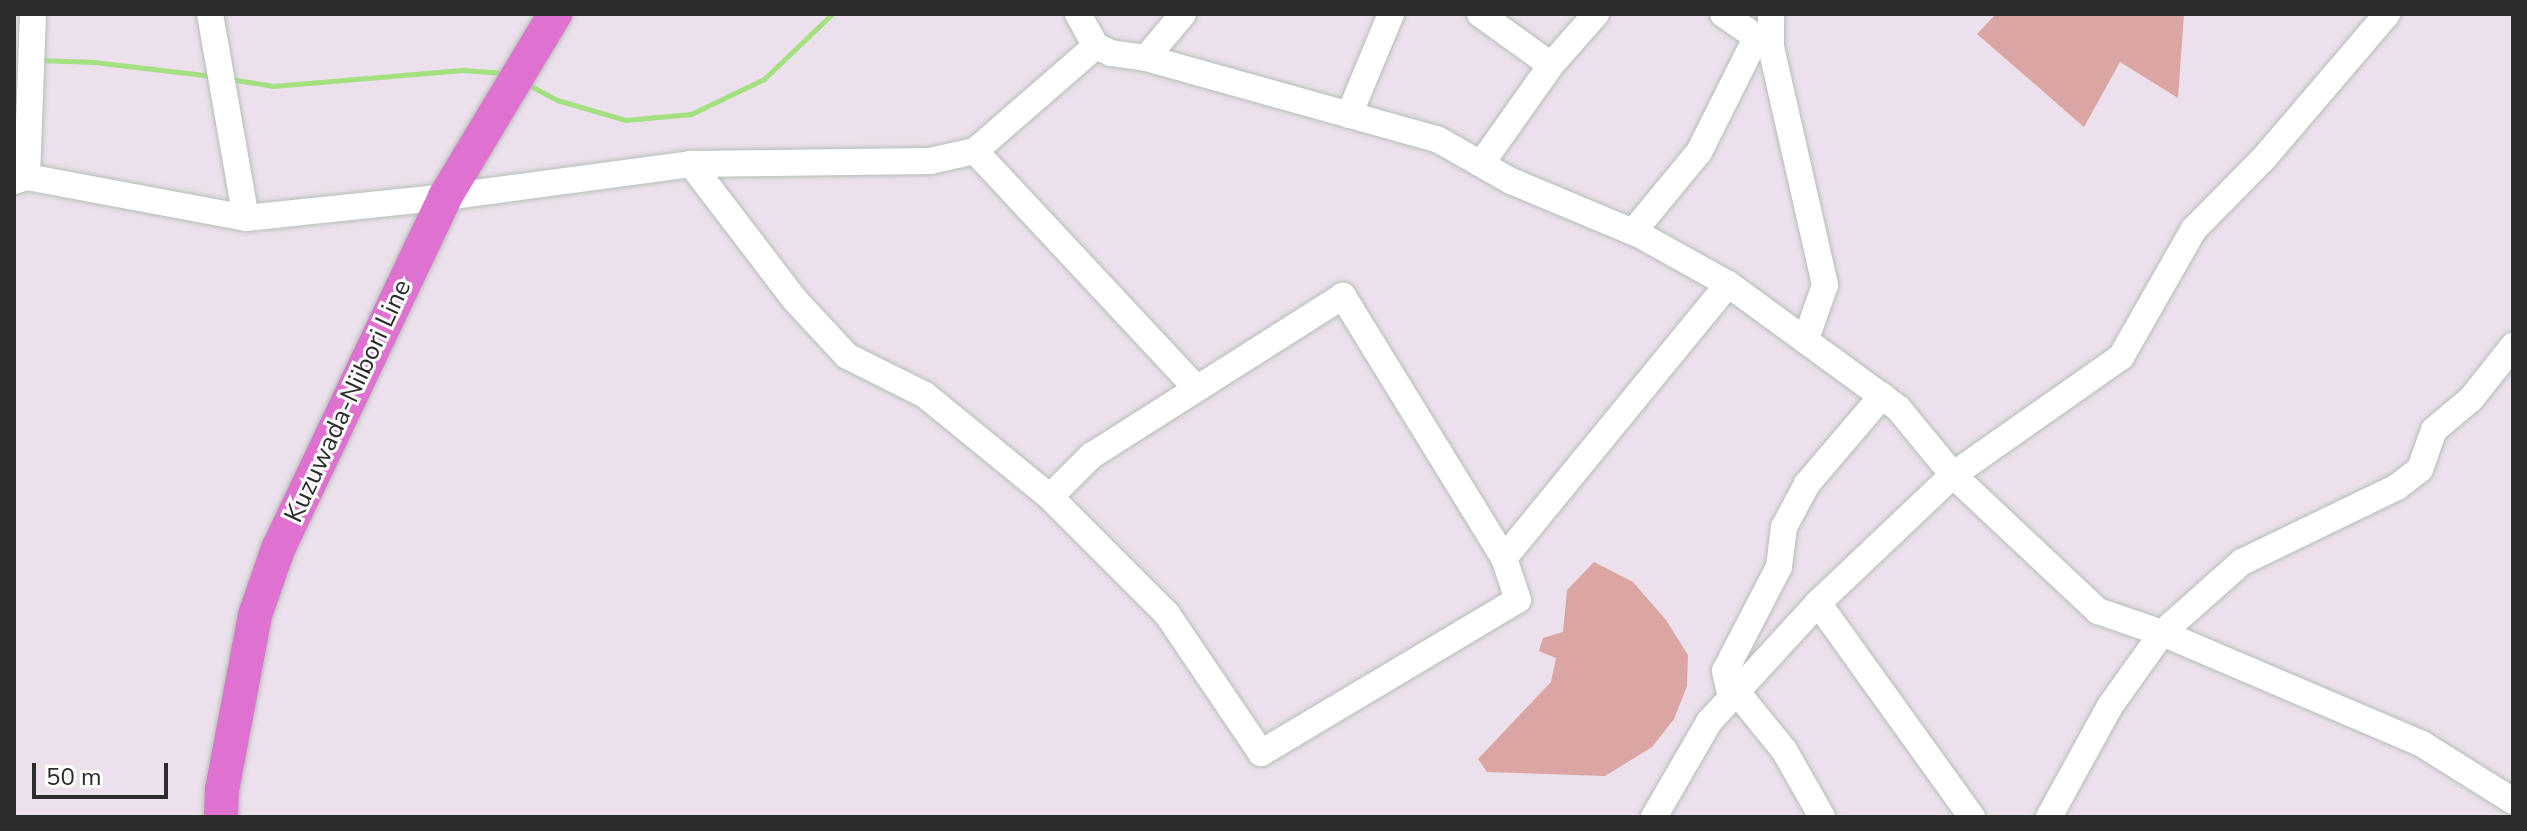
<!DOCTYPE html>
<style>
body{margin:0}
#map{position:relative;width:2527px;height:831px;overflow:hidden;background:#ebe0eb;font-family:"Nunito Sans",sans-serif}
div>[style]{position:absolute}
[style*='--x']{left:calc(var(--x)*1px);top:calc(var(--y)*1px);width:calc(var(--w)*1px);rotate:calc(var(--a)*1deg)}
.green>*{inset:0;background:#dba5a3}
.stream>*{height:5px;margin:-2.5px;padding:0 2.5px;transform-origin:2.5px;border-radius:2.5px;background:#a3e080}
.roads{filter:drop-shadow(0 0 2px #b3beb6) drop-shadow(0 0 2px #b3beb6)}
.minor>*{height:26px;margin:-13px;padding:0 13px;transform-origin:13px;border-radius:13px;background:#fff}
.major>*{height:34px;margin:-17px;padding:0 17px;transform-origin:17px;border-radius:17px;background:#df71d0}
span{translate:-50% -50%;white-space:nowrap;text-align:center;line-height:1.15;-webkit-text-stroke:6px #fff;paint-order:stroke}
.street-label{font-size:26px;color:#2c2c2c}
.frame{position:absolute;inset:0;border:16px solid #2c2c2c;pointer-events:none}
.scale{position:absolute;left:32px;top:763px;width:136px;height:36px;box-sizing:border-box;border:4px solid #2c2c2c;border-top:0;padding-left:10px;font-size:24px;line-height:28px;white-space:nowrap;color:#2c2c2c;-webkit-text-stroke:6px #fff;paint-order:stroke}
</style>
<div id="map">
<div class="green">
<div style="clip-path:polygon(1996px 14px,2184px 14px,2178px 98px,2120px 62px,2084px 127px,1977px 34px)"></div>
<div style="clip-path:polygon(1594px 562px,1633px 582px,1666px 620px,1688px 655px,1687px 686px,1674px 719px,1652px 747px,1605px 776px,1487px 772px,1478px 759px,1551px 682px,1556px 658px,1539px 651px,1543px 638px,1563px 632px,1567px 590px)"></div>
</div>
<div class="stream">
<div style="--x:39;--y:60;--w:55;--a:2.1"></div>
<div style="--x:94;--y:62;--w:119;--a:6.8"></div>
<div style="--x:230;--y:79;--w:44;--a:9.2"></div>
<div style="--x:273;--y:86;--w:190;--a:-4.8"></div>
<div style="--x:462;--y:70;--w:44;--a:3.9"></div>
<div style="--x:525;--y:83;--w:36;--a:28"></div>
<div style="--x:557;--y:100;--w:72;--a:16.2"></div>
<div style="--x:626;--y:120;--w:65;--a:-5.3"></div>
<div style="--x:691;--y:114;--w:81;--a:-25.6"></div>
<div style="--x:764;--y:79;--w:94;--a:-43.7"></div>
</div>
<div class="roads">
<div class="minor">
<div style="--x:210;--y:14;--w:207;--a:80"></div>
<div style="--x:1078;--y:14;--w:37;--a:61"></div>
<div style="--x:1096;--y:46;--w:17;--a:25"></div>
<div style="--x:1111;--y:53;--w:35;--a:8"></div>
<div style="--x:1146;--y:58;--w:302;--a:15.6"></div>
<div style="--x:1437;--y:139;--w:85;--a:29.6"></div>
<div style="--x:1511;--y:181;--w:140;--a:22.7"></div>
<div style="--x:1640;--y:235;--w:101;--a:29.1"></div>
<div style="--x:1728;--y:284;--w:210;--a:36.1"></div>
<div style="--x:1898;--y:408;--w:87;--a:50.6"></div>
<div style="--x:1953;--y:475;--w:199;--a:43.2"></div>
<div style="--x:2098;--y:611;--w:68;--a:19"></div>
<div style="--x:2162;--y:633;--w:283;--a:23.1"></div>
<div style="--x:2422;--y:744;--w:107;--a:32.1"></div>
<div style="--x:1480;--y:14;--w:87;--a:35.7"></div>
<div style="--x:1723;--y:14;--w:58;--a:34.5"></div>
<div style="--x:1771;--y:14;--w:33;--a:90"></div>
<div style="--x:1771;--y:47;--w:244;--a:77.2"></div>
<div style="--x:1825;--y:285;--w:57;--a:109.4"></div>
<div style="--x:1146;--y:58;--w:57;--a:-49.9"></div>
<div style="--x:1349;--y:115;--w:109;--a:-67.4"></div>
<div style="--x:975;--y:151;--w:324;--a:47"></div>
<div style="--x:691;--y:164;--w:171;--a:52.6"></div>
<div style="--x:795;--y:300;--w:76;--a:47.1"></div>
<div style="--x:847;--y:356;--w:87;--a:26.6"></div>
<div style="--x:925;--y:395;--w:161;--a:39.2"></div>
<div style="--x:1050;--y:497;--w:165;--a:45"></div>
<div style="--x:1167;--y:614;--w:168;--a:55.9"></div>
<div style="--x:1261;--y:753;--w:299;--a:-30.8"></div>
<div style="--x:1518;--y:600;--w:44;--a:-108.4"></div>
<div style="--x:1504;--y:558;--w:308;--a:-121.6"></div>
<div style="--x:1343;--y:296;--w:297;--a:147.6"></div>
<div style="--x:1092;--y:455;--w:59;--a:135"></div>
<div style="--x:1481;--y:164;--w:121;--a:-54.7"></div>
<div style="--x:1551;--y:65;--w:68;--a:-48.6"></div>
<div style="--x:27;--y:177;--w:163;--a:-87.9"></div>
<div style="--x:14;--y:181;--w:14;--a:-17"></div>
<div style="--x:27;--y:177;--w:223;--a:10.6"></div>
<div style="--x:246;--y:218;--w:200;--a:-6"></div>
<div style="--x:445;--y:197;--w:248;--a:-7.6"></div>
<div style="--x:691;--y:164;--w:239;--a:-0.7"></div>
<div style="--x:930;--y:161;--w:46;--a:-12.5"></div>
<div style="--x:975;--y:151;--w:160;--a:-41"></div>
<div style="--x:1633;--y:232;--w:104;--a:-50.5"></div>
<div style="--x:1699;--y:152;--w:127;--a:-63.4"></div>
<div style="--x:1504;--y:558;--w:354;--a:-50.7"></div>
<div style="--x:1818;--y:603;--w:264;--a:54.3"></div>
<div style="--x:1736;--y:691;--w:76;--a:50.9"></div>
<div style="--x:1784;--y:750;--w:77;--a:60.4"></div>
<div style="--x:1731;--y:697;--w:27;--a:-103"></div>
<div style="--x:1725;--y:671;--w:117;--a:-62.6"></div>
<div style="--x:1779;--y:567;--w:40;--a:-82.9"></div>
<div style="--x:1784;--y:527;--w:49;--a:-61.9"></div>
<div style="--x:1807;--y:484;--w:116;--a:-49.6"></div>
<div style="--x:1654;--y:817;--w:110;--a:-59.9"></div>
<div style="--x:1709;--y:722;--w:161;--a:-47.5"></div>
<div style="--x:1818;--y:603;--w:186;--a:-43.5"></div>
<div style="--x:1953;--y:475;--w:205;--a:-35.1"></div>
<div style="--x:2121;--y:357;--w:147;--a:-60.3"></div>
<div style="--x:2194;--y:229;--w:101;--a:-45.4"></div>
<div style="--x:2265;--y:157;--w:188;--a:-49.5"></div>
<div style="--x:2049;--y:817;--w:127;--a:-61.2"></div>
<div style="--x:2110;--y:706;--w:90;--a:-54.5"></div>
<div style="--x:2162;--y:633;--w:107;--a:-41.6"></div>
<div style="--x:2242;--y:562;--w:172;--a:-25.8"></div>
<div style="--x:2397;--y:487;--w:29;--a:-38"></div>
<div style="--x:2420;--y:469;--w:41;--a:-70.3"></div>
<div style="--x:2434;--y:430;--w:48;--a:-40"></div>
<div style="--x:2471;--y:399;--w:68;--a:-51.6"></div>
</div>
<div class="major">
<div style="--x:221;--y:817;--w:27;--a:-88"></div>
<div style="--x:222;--y:790;--w:178;--a:-79.3"></div>
<div style="--x:255;--y:615;--w:70;--a:-70.8"></div>
<div style="--x:278;--y:549;--w:390;--a:-64.6"></div>
<div style="--x:445;--y:197;--w:214;--a:-59"></div>
</div>
</div>
<div class="street-label">
<span style="left:348px;top:401px;rotate:-65deg">Kuzuwada-Niibori Line</span>
</div>
<div class="frame"></div>
<div class="scale">50 m</div>
</div>
